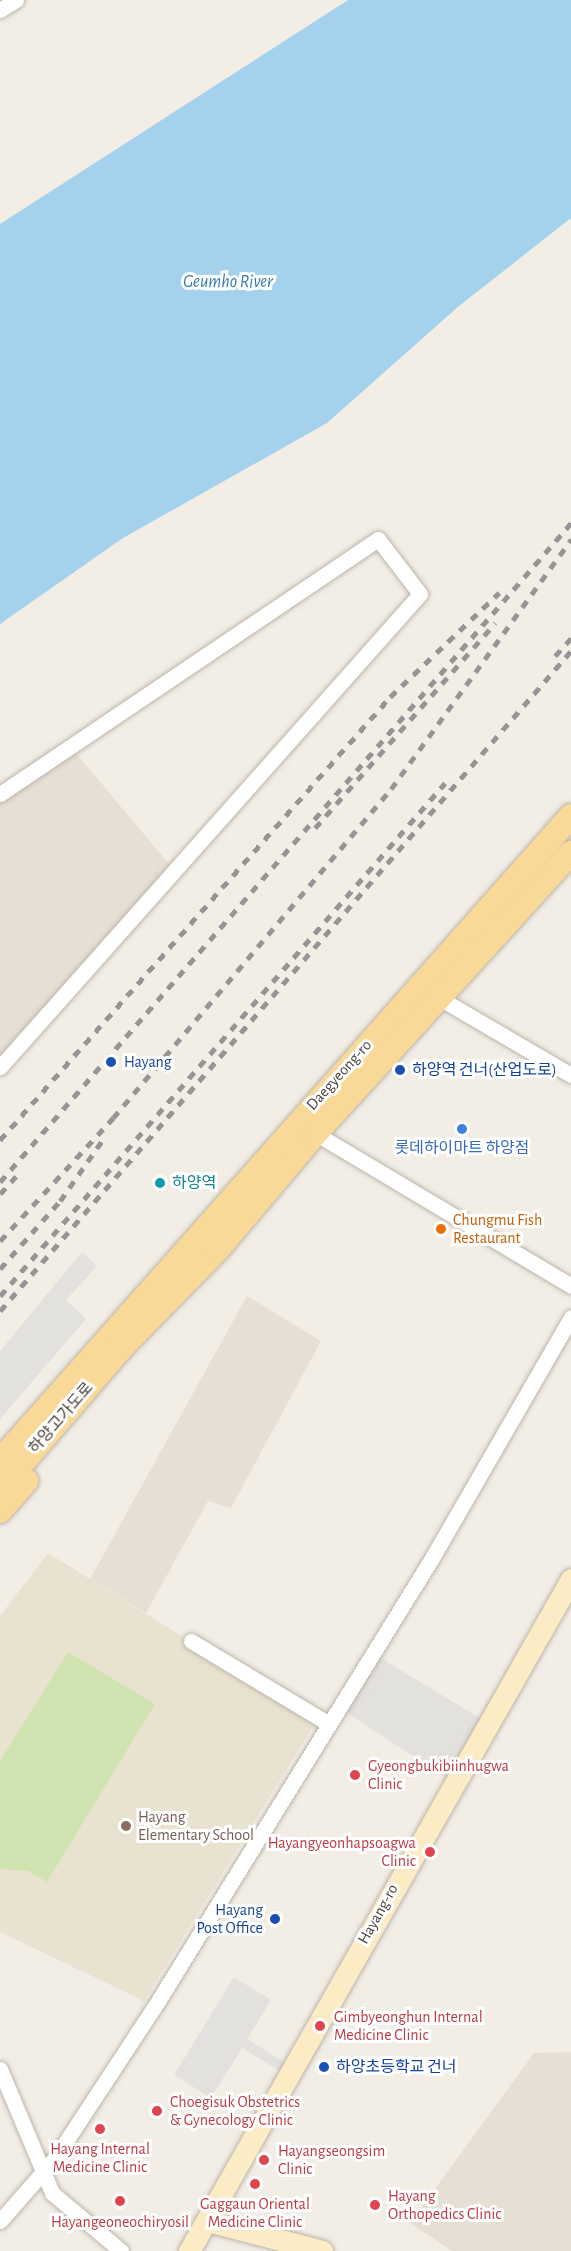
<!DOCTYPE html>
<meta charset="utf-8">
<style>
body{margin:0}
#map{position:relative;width:571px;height:2251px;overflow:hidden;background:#f2eee6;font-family:"Alegreya Sans","Noto Sans KR",sans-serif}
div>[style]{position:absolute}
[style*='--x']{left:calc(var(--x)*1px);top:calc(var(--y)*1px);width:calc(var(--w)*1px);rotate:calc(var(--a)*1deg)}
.residential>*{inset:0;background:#e6dfd4}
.education>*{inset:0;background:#eae2d0}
.green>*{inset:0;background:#cfe4b0}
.parking>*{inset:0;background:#e3e1de}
.water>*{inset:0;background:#a4d2ec}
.roads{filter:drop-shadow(0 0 2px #bdb5a9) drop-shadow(0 0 2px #bdb5a9)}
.street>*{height:15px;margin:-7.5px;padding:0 7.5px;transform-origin:7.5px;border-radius:7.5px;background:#fff}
.secondary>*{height:21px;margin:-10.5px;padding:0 10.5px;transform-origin:10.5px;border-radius:10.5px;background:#fcecc6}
.primary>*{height:24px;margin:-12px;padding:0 12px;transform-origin:12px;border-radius:12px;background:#f9d998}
.rail>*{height:4.5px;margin-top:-2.25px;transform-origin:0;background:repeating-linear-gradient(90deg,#959595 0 8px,transparent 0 16px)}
.dots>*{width:16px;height:16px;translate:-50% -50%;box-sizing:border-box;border:3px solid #fff;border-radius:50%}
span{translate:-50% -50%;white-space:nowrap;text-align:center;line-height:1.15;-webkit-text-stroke:6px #fff;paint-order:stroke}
.transit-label{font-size:16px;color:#164399}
.left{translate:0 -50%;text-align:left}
.right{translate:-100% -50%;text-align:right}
.street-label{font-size:16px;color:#443e35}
.shop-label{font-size:16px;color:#366cbe}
.culture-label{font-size:16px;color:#0d838f}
.food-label{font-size:16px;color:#c56008}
.health-label{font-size:16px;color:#be3a42}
.education-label{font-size:16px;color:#785e54}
.water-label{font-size:18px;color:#347daa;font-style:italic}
</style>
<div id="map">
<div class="residential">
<div style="clip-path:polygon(70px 746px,174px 870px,0 1067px,0 794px)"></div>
<div style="clip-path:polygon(247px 1296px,321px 1341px,231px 1508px,208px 1501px,146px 1613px,90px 1579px)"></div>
<div style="clip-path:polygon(571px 2052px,571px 2251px,452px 2251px,410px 2223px,534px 2053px)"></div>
</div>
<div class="education">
<div style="clip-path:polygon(48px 1553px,317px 1720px,144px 2001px,0 1932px,0 1616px)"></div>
</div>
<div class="green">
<div style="clip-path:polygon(68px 1652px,155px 1704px,47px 1882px,28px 1871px,0 1869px,0 1761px)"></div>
</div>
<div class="parking">
<div style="clip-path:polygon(82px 1252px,97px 1266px,66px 1300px,86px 1319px,0 1419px,0 1351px)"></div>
<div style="clip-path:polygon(376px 1655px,486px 1722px,452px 1782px,341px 1709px)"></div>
<div style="clip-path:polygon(234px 1977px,271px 2000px,247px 2039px,292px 2067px,288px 2076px,242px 2048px,211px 2098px,174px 2075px)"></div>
</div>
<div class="water">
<div style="clip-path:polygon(348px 0,571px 0,571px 218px,459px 306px,327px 423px,123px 538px,0 624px,0 224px)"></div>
</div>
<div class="roads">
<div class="street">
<div style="--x:0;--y:10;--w:19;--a:-32"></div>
<div style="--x:0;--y:794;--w:456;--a:-34"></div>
<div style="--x:378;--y:539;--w:69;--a:52.6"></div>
<div style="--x:420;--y:594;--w:633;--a:131.6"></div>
<div style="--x:441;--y:999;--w:151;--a:30.3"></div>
<div style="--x:308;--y:1129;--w:306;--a:30.8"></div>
<div style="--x:191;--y:1641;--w:157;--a:31"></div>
<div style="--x:0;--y:2069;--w:134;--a:67.2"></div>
<div style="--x:52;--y:2193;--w:90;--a:40"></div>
<div style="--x:0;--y:2221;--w:84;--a:-48.9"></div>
<div style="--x:55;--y:2158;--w:182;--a:-56.7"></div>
<div style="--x:155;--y:2006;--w:527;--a:-58.27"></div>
<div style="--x:432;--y:1558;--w:278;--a:-60"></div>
</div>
<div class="secondary">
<div style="--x:208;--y:2221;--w:118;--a:14.7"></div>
<div style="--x:189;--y:2251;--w:773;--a:-60.38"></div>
</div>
<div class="primary">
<div style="--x:0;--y:1461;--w:861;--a:-48.48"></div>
<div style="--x:0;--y:1489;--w:189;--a:-49.3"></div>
<div style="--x:123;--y:1346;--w:136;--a:-45.6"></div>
<div style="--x:218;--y:1249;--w:150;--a:-49.9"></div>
<div style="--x:315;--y:1134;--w:380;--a:-47.7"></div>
<div style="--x:0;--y:1511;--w:40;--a:-49"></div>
</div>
</div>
<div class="rail">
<div style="--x:555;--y:656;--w:24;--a:-48"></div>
<div style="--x:315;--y:828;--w:273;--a:-48.7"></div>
<div style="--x:0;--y:1140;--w:590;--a:-48.64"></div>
<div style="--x:390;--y:697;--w:151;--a:-43.7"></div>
<div style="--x:0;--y:1182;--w:872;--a:-49.09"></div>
<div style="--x:0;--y:1194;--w:24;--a:-48"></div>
<div style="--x:0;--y:1241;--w:167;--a:-47.4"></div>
<div style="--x:113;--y:1118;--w:431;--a:-49.8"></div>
<div style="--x:391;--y:789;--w:308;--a:-54.2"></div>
<div style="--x:0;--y:1269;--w:91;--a:-48.6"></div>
<div style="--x:60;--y:1201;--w:77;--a:-55.1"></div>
<div style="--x:0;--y:1296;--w:679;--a:-49.06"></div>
<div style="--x:0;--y:1311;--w:873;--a:-49.14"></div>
</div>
<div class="dots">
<div style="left:111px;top:1062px;background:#1a4fb4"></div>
<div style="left:400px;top:1070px;background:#1a4fb4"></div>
<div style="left:462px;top:1129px;background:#3f7fe0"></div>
<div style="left:160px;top:1183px;background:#0f9aa8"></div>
<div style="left:441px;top:1229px;background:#e8710a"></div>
<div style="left:355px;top:1775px;background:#e0444e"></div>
<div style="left:126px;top:1826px;background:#8d6e63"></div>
<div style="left:430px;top:1852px;background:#e0444e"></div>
<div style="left:275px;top:1919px;background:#1a4fb4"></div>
<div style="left:320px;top:2026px;background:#e0444e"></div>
<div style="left:324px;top:2067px;background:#1a4fb4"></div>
<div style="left:157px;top:2111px;background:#e0444e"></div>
<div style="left:100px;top:2129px;background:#e0444e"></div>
<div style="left:264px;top:2160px;background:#e0444e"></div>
<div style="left:255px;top:2184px;background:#e0444e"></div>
<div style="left:120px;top:2201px;background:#e0444e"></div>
<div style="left:375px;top:2205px;background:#e0444e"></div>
</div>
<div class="transit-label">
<span class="left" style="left:124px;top:1062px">Hayang</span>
<span class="left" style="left:412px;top:1070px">하양역 건너(산업도로)</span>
<span class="right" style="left:263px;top:1919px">Hayang<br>Post Office</span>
<span class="left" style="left:336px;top:2067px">하양초등학교 건너</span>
</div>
<div class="street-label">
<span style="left:339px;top:1075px;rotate:-48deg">Daegyeong-ro</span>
<span style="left:61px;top:1418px;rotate:-49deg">하양고가도로</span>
<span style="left:378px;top:1914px;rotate:-61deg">Hayang-ro</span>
</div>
<div class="shop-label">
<span style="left:462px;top:1148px">롯데하이마트 하양점</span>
</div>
<div class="culture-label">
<span class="left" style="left:172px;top:1183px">하양역</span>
</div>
<div class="food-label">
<span class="left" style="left:453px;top:1229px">Chungmu Fish<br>Restaurant</span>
</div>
<div class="health-label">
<span class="left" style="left:368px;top:1775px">Gyeongbukibiinhugwa<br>Clinic</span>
<span class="right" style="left:416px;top:1852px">Hayangyeonhapsoagwa<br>Clinic</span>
<span class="left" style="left:334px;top:2026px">Gimbyeonghun Internal<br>Medicine Clinic</span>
<span class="left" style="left:170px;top:2111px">Choegisuk Obstetrics<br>&amp; Gynecology Clinic</span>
<span style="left:100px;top:2158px">Hayang Internal<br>Medicine Clinic</span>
<span class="left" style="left:278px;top:2160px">Hayangseongsim<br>Clinic</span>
<span class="left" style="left:388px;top:2205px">Hayang<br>Orthopedics Clinic</span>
<span style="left:255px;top:2213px">Gaggaun Oriental<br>Medicine Clinic</span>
<span style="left:120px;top:2222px">Hayangeoneochiryosil</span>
</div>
<div class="education-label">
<span class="left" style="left:138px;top:1826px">Hayang<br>Elementary School</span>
</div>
<div class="water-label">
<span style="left:228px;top:282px">Geumho River</span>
</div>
</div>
